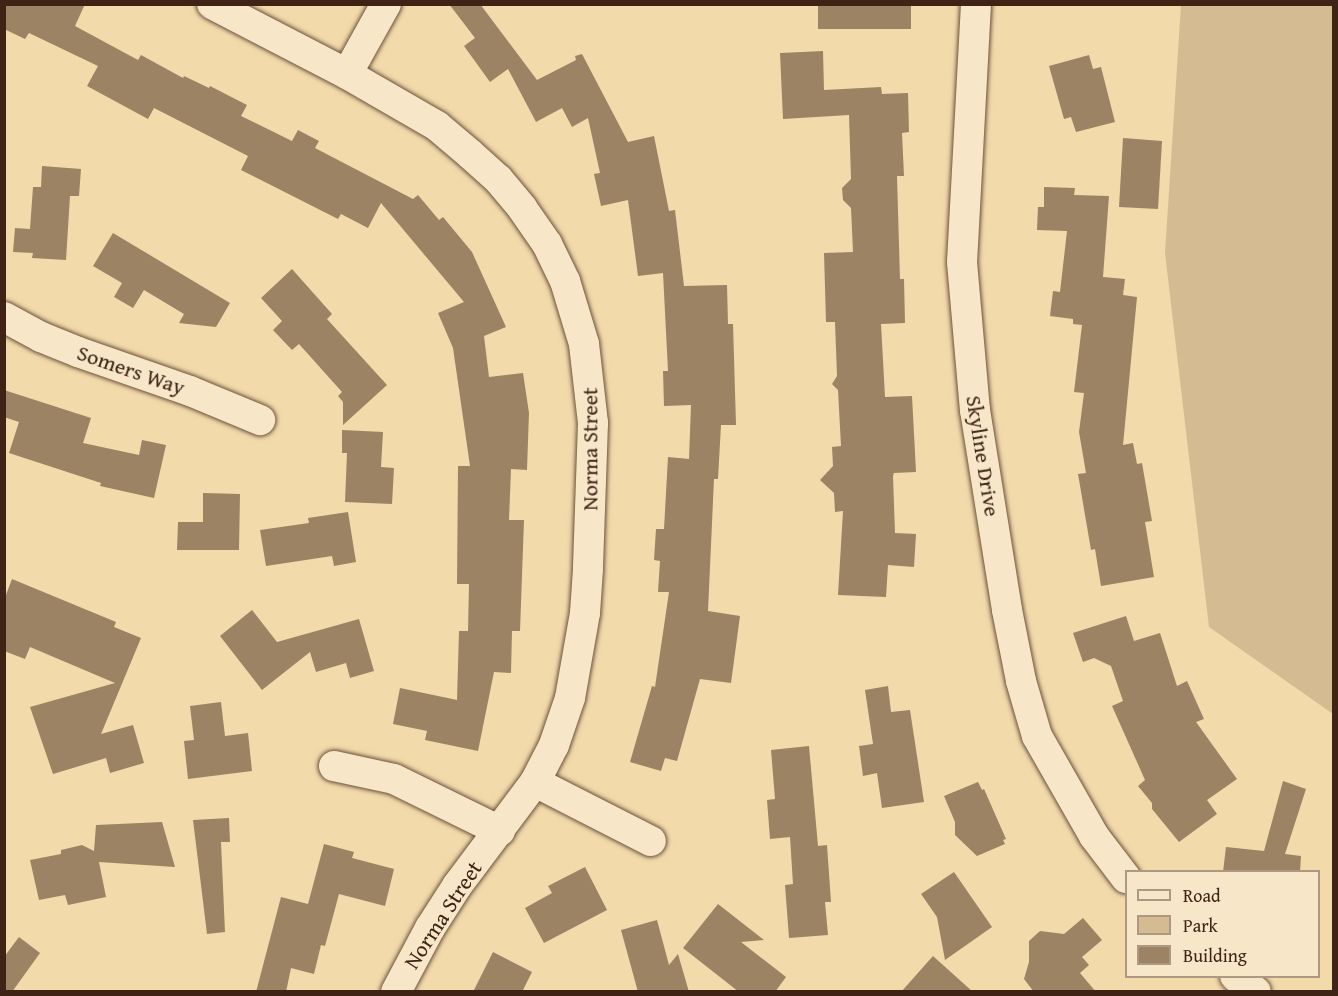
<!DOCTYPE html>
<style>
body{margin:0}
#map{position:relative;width:1338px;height:996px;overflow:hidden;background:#f2daab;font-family:"Gentium Book Plus",serif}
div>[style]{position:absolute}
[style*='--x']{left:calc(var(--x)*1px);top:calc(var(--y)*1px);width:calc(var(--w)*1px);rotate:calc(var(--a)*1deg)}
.green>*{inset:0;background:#d4bb92}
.building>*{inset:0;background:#9c8363}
.roads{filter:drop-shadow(0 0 2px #6c523b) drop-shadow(0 0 2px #6c523b)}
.minor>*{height:30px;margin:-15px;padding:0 15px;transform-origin:15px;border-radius:15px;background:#f7e7c8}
span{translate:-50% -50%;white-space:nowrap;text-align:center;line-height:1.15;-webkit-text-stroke:4.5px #f7e7c8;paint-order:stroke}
.street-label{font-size:22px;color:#3f2416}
.frame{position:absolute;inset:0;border:6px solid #3f2416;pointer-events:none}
.legend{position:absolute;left:1125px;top:870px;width:195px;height:108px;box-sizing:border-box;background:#f7e7c8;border:2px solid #ad9981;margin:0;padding:8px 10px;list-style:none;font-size:18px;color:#3f2416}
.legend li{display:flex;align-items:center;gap:12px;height:30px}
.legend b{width:30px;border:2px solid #ad9981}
</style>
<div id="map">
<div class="green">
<div style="clip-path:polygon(1181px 5px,1333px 5px,1333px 714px,1209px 627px,1165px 253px)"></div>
</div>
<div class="building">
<div style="clip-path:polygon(4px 4px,85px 4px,75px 26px,138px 60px,141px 55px,183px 78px,184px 76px,209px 88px,210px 86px,247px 105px,241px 116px,292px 141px,298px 130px,319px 141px,315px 148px,413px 199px,418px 195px,439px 220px,443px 217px,472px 252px,506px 327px,484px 336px,489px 377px,523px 373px,529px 413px,527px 470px,511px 469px,509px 520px,524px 520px,520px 631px,512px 631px,511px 673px,494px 672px,478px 751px,425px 740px,427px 731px,393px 724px,400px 688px,457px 700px,459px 631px,468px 631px,469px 584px,457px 584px,458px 466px,470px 466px,453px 348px,438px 313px,464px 302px,381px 203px,368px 228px,341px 214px,338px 219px,241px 170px,248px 156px,154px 108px,148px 119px,87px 86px,98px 66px,29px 33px,25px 39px,4px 29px)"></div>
<div style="clip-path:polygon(449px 4px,480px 4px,537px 80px,576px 60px,575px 56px,582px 54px,628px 142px,654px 136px,669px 211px,675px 210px,684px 286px,727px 285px,728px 324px,733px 324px,736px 425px,721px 425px,718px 479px,714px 479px,708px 611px,740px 616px,731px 683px,700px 679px,677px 761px,665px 758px,661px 771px,630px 762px,652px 686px,655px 687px,669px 592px,658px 592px,660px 561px,654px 560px,656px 529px,664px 529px,668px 457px,689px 459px,691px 405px,664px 406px,663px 371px,668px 371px,663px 273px,638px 276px,628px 200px,601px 206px,594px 174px,600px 173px,588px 118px,572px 127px,562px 108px,536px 122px,508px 69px,490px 82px,464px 46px,475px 38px)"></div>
<div style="clip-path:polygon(818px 4px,911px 4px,911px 29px,818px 29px)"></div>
<div style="clip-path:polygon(823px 51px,824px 90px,881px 87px,882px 94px,908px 93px,909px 132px,902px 133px,904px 176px,897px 176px,900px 279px,904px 279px,905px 323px,881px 324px,885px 397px,912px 396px,916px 472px,894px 473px,893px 476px,895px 533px,916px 534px,914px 567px,888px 565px,886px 597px,838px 595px,843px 511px,835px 512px,834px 493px,820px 480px,833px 466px,832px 447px,841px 446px,838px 390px,832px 384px,837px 376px,835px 322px,826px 322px,824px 253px,853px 252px,851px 208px,843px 200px,842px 188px,851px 179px,849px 115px,783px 119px,780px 53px)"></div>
<div style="clip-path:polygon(1089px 55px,1093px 69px,1101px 67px,1115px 122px,1076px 132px,1071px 117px,1064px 119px,1049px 66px)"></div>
<div style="clip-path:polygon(1123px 138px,1162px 141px,1158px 209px,1119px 207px)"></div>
<div style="clip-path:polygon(42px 166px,81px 169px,79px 196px,70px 196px,66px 260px,32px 258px,33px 253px,13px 252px,15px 228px,30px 229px,33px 187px,41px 187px)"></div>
<div style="clip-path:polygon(1044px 187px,1075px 188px,1074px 195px,1109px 196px,1103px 277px,1125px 279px,1123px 295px,1137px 297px,1123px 445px,1133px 443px,1137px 464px,1142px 463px,1152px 521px,1145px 522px,1154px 577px,1101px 586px,1095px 549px,1091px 550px,1078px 474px,1086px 473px,1079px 432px,1084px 393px,1074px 392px,1082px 325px,1073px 324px,1073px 319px,1050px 316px,1053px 291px,1060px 292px,1067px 231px,1037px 230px,1038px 207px,1044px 207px)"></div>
<div style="clip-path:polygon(113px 233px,230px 303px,216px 327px,179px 323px,184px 314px,144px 290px,133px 308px,114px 297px,122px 283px,93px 266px)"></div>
<div style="clip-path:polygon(292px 269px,332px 314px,327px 319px,387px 385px,343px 425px,343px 402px,338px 396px,342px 392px,299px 344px,292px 350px,273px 330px,282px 321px,261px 298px)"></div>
<div style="clip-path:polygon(4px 390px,91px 418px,83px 443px,139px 455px,142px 440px,166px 445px,154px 498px,100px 486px,101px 483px,9px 453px,19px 422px,4px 417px)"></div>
<div style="clip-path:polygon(342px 430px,383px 432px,381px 467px,394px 468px,392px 504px,345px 502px,347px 453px,342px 453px)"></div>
<div style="clip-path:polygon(203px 493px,240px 494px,239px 550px,177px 550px,178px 522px,203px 522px)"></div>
<div style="clip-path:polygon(348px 512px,356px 562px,334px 566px,332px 556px,266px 566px,260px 530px,309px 523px,308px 518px)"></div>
<div style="clip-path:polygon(12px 579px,116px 622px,114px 627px,141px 638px,101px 734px,133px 725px,144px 763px,110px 773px,106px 758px,53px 774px,30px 707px,115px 683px,30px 647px,25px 659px,4px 651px,4px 600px)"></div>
<div style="clip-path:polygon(252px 610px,277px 642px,359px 619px,374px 671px,350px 678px,346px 663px,316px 672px,310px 652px,262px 690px,220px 636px)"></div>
<div style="clip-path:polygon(1126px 616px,1134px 641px,1160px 633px,1177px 686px,1187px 681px,1204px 719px,1196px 722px,1237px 779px,1207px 800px,1217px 814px,1179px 842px,1152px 809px,1152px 803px,1138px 786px,1145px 780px,1112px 706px,1123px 701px,1111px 666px,1094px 658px,1083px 662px,1073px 633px)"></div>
<div style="clip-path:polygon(888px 686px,891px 712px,910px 710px,924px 802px,882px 808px,877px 773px,863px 776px,859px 746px,873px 744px,865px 690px)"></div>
<div style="clip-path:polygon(221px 702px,225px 736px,248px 733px,252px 771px,188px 779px,184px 741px,194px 740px,190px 706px)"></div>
<div style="clip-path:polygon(809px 746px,818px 846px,827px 845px,831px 902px,825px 902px,828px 935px,789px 938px,785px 885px,793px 884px,790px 837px,770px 839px,767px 800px,775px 799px,771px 750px)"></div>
<div style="clip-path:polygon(1283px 781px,1306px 789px,1285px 854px,1301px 856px,1300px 872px,1223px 872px,1226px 847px,1264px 851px)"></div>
<div style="clip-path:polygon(978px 782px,982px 790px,984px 789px,1006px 839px,1003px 840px,1005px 844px,977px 856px,955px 835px,955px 822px,944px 796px)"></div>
<div style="clip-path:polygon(229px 818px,230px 842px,221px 842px,225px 932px,207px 934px,193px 820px)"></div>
<div style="clip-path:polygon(162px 822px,175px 867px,99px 862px,106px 897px,68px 905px,65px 895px,39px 900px,30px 860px,61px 854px,61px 850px,82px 845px,94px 851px,96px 825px)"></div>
<div style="clip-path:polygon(324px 844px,354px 852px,352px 858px,394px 869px,385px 906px,339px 894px,325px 946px,321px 945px,314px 974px,291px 968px,286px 992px,256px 992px,281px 897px,308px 904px)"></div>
<div style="clip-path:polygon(585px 867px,607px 910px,544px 943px,525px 908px,552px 893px,548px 886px)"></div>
<div style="clip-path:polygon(954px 872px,992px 927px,945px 960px,937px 917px,921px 894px)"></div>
<div style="clip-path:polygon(718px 904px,764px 940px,741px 942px,786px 977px,775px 992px,739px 992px,683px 948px)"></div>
<div style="clip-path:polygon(1083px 918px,1102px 940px,1082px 957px,1089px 965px,1080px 973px,1096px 992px,1034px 992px,1024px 979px,1029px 962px,1029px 941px,1040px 931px,1064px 934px)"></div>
<div style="clip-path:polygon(657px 920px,669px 965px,678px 954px,689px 992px,638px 992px,621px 930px)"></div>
<div style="clip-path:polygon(19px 937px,40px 953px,12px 992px,4px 992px,4px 957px)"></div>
<div style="clip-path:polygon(493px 952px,532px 972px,522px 992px,473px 992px)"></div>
<div style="clip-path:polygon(933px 956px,973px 992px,901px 992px)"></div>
</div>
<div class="roads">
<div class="minor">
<div style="--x:212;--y:4;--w:152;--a:27.4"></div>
<div style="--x:347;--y:74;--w:104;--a:30"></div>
<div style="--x:437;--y:126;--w:43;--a:40.3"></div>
<div style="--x:470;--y:154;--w:38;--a:42"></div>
<div style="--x:498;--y:179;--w:38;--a:50"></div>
<div style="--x:522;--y:208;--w:44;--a:55.2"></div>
<div style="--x:547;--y:244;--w:41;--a:64.1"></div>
<div style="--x:565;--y:281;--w:66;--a:73.2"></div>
<div style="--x:584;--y:344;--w:80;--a:83.5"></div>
<div style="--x:593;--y:423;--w:146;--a:92"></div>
<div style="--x:588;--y:569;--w:44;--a:93.9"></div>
<div style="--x:585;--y:613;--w:86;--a:100"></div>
<div style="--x:570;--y:698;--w:50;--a:108.8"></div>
<div style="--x:554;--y:745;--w:42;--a:117.2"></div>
<div style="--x:535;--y:782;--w:130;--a:126.9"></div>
<div style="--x:457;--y:886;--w:50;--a:122.7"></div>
<div style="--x:430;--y:928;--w:72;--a:118"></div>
<div style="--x:976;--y:4;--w:258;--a:93.1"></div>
<div style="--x:962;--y:262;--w:149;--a:85"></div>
<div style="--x:975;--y:410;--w:203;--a:80.9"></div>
<div style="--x:1007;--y:610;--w:72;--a:78.8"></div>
<div style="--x:1021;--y:681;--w:57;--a:73.8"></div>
<div style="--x:1037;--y:736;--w:115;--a:60.3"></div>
<div style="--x:1094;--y:836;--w:53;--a:52.7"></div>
<div style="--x:347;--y:74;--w:80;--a:-60.9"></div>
<div style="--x:4;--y:317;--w:42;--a:28.4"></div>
<div style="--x:41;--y:337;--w:40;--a:22"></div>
<div style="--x:78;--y:352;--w:119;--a:19.2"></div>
<div style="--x:190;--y:391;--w:76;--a:22.5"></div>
<div style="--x:334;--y:766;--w:61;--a:12.2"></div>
<div style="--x:394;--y:779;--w:118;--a:26.1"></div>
<div style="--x:535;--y:782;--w:130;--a:27"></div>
<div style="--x:1235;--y:976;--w:26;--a:37"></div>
</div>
</div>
<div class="street-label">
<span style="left:131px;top:370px;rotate:19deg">Somers Way</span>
<span style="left:590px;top:449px;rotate:-90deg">Norma Street</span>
<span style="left:983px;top:456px;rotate:81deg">Skyline Drive</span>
<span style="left:443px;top:915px;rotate:-57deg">Norma Street</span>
</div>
<div class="frame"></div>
<ul class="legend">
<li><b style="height:8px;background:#f7e7c8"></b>Road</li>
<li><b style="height:16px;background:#d4bb92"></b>Park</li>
<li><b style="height:16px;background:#9c8363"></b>Building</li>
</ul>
</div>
